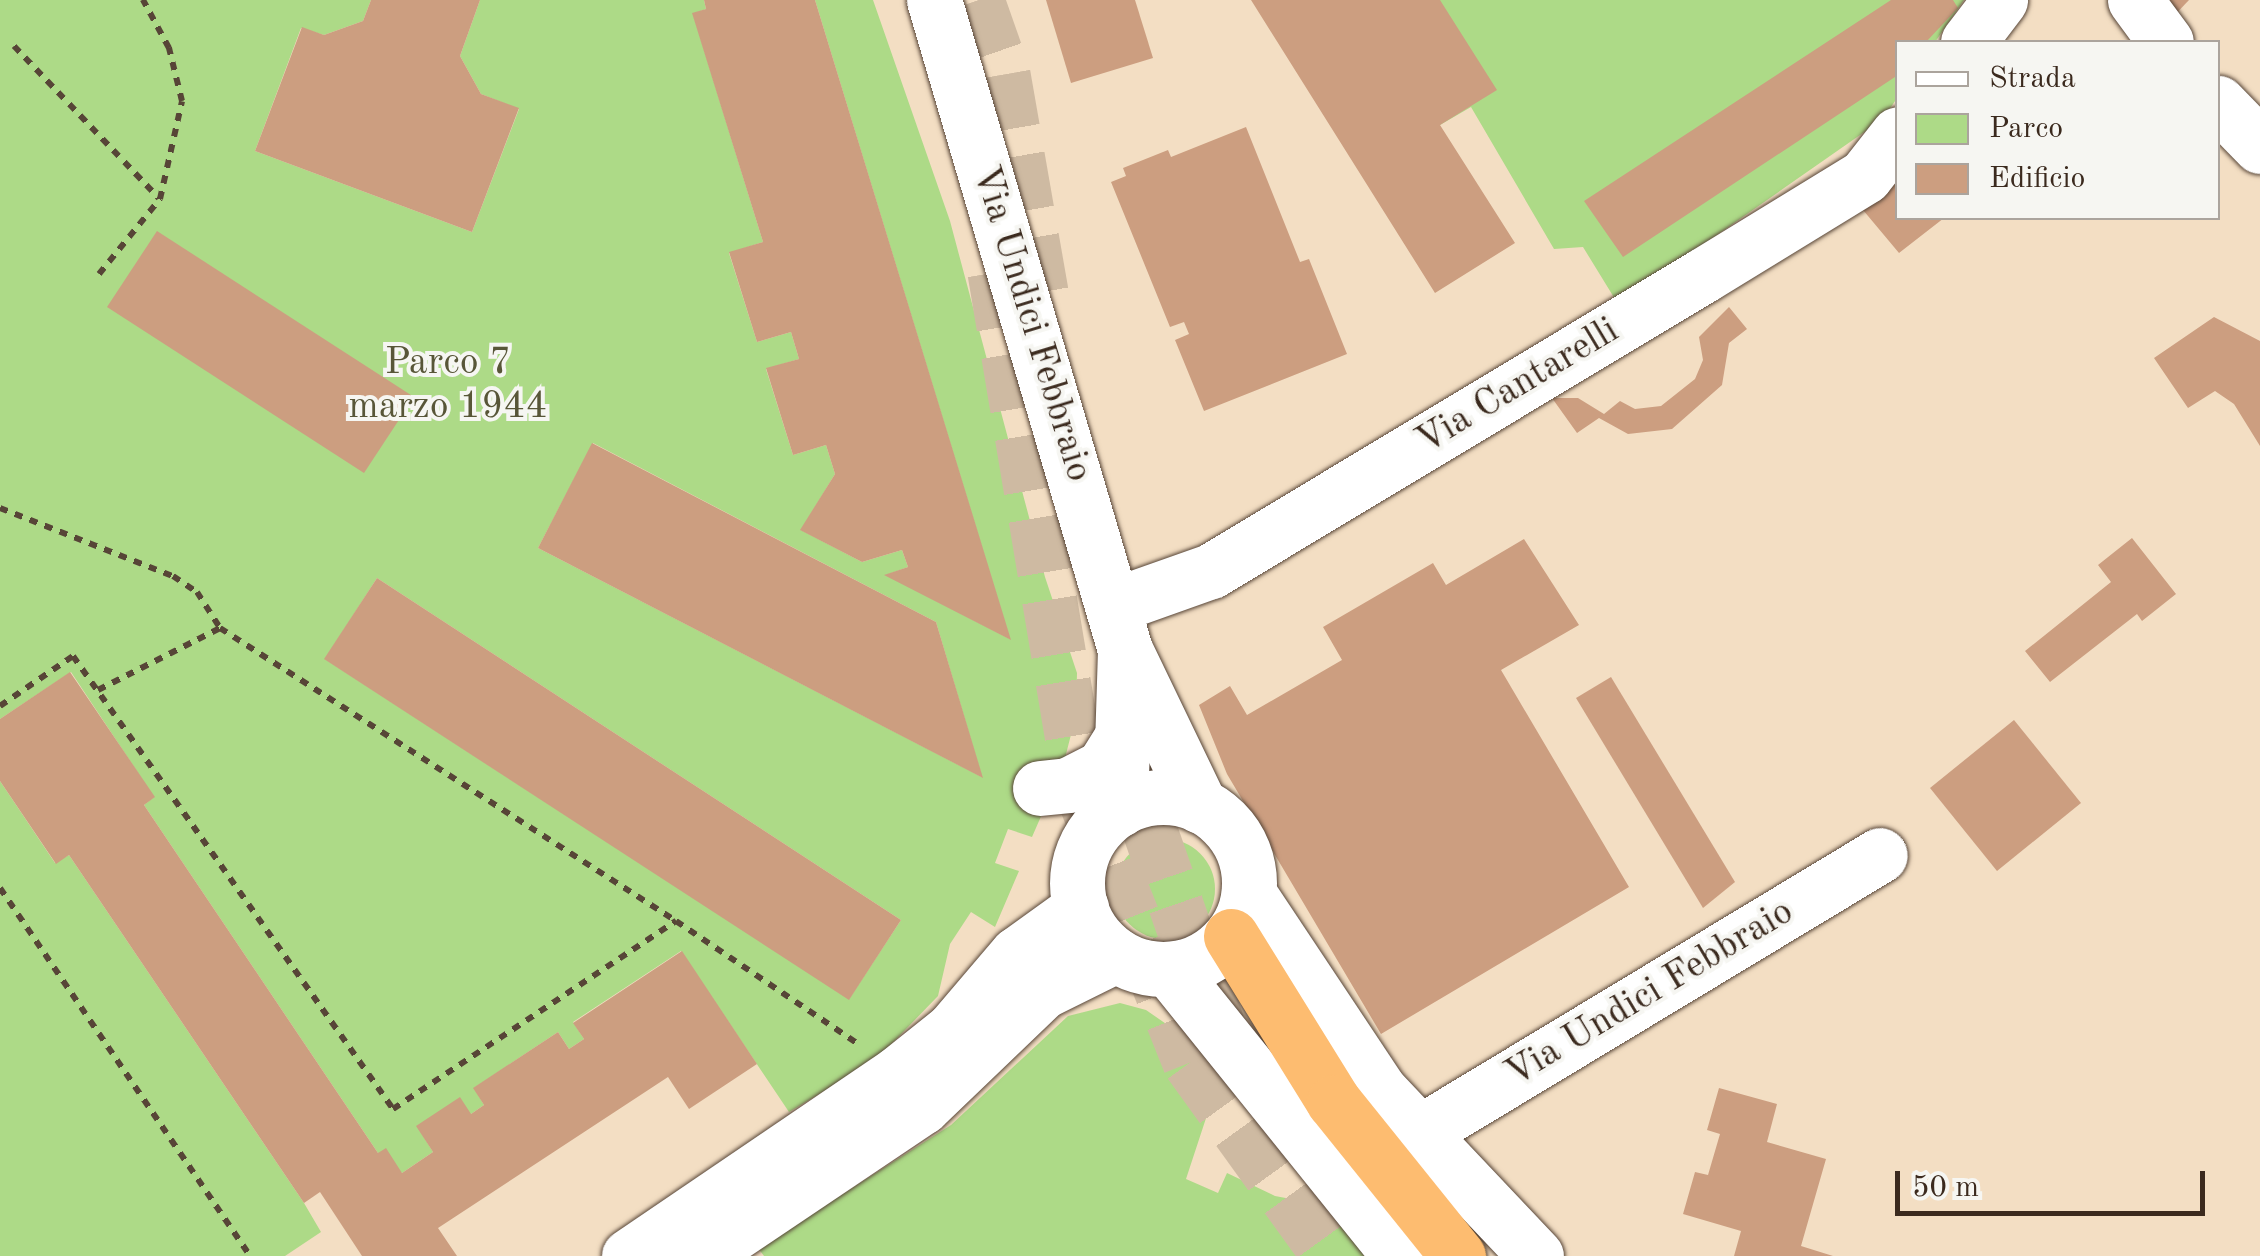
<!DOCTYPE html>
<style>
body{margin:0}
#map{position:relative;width:2260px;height:1256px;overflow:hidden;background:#f3dec3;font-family:"Old Standard TT",serif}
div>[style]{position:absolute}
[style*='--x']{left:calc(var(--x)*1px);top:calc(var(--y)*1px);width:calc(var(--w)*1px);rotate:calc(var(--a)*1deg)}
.green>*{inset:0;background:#adda87}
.round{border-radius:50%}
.building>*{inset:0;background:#cc9e80}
.highway-tunnel>*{height:55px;margin-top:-27.5px;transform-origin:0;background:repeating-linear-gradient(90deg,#cebaa2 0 55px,transparent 0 83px)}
.path>*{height:6px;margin-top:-3px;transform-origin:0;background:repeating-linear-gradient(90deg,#574537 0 8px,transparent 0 16px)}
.roads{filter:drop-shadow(0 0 2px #574537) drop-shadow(0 0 2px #574537)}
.minor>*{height:55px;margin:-27.5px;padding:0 27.5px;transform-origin:27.5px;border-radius:27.5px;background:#fff}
.minor>.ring{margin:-27.5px;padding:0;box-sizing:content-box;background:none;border:55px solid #fff;border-radius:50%}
.highway>*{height:55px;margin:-27.5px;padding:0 27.5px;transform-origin:27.5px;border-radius:27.5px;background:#fdbc70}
span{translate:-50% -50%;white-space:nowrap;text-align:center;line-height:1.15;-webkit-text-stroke:8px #f6f6f2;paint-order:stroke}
.street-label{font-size:38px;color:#3b2a1e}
.park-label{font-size:38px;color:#585638}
.legend{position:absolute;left:1895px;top:40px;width:325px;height:180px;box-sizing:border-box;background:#f6f6f2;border:2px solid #aba49d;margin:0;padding:12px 18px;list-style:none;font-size:30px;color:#3b2a1e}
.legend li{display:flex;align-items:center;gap:20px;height:50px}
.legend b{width:50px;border:2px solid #aba49d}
.scale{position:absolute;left:1895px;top:1171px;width:310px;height:45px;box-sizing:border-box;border:5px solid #3b2a1e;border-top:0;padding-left:12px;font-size:30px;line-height:35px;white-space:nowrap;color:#3b2a1e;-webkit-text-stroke:8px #f6f6f2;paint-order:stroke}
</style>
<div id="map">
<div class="green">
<div style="clip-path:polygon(evenodd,0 0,371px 0,363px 21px,324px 35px,301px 28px,255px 151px,472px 232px,519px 109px,481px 94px,460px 56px,480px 0,704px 0,706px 9px,693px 14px,763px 242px,729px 253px,757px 342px,791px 332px,799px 359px,766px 369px,793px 455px,826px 445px,835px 474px,801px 530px,862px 562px,902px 550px,908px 567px,886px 575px,1010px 639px,815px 0,873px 0,950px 221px,1045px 577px,1077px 673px,1076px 715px,1063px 766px,1032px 837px,1008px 829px,995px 863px,1019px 871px,995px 927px,971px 912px,950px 944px,938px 996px,876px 1060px,789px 1112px,681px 951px,573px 1022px,584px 1039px,569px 1049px,558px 1032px,474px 1088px,484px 1105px,471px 1114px,417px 1126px,433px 1152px,402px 1173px,378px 1153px,144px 805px,154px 797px,71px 672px,0 719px,0 0,593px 443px,936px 622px,982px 777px,538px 548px,593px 443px,0 0,377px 578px,901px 920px,849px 999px,325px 659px,377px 578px)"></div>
<div style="clip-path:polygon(1361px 0,1964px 0,1935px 42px,1898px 42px,1897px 98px,1883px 119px,1618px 304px,1583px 247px,1554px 249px,1471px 107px,1440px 125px)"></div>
<div style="clip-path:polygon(0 781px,55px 863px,69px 855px,304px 1203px,321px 1232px,285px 1256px,0 1256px)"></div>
<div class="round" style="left:1115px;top:839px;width:100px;height:100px"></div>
<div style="clip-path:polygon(1120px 1003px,1146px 1010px,1172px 1028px,1209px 1078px,1211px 1103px,1186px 1179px,1218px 1193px,1227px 1173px,1275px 1196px,1323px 1205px,1369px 1256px,764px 1256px,758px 1248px,951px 1125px,1068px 1016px)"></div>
</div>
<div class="building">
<div style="clip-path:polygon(371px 0,480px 0,460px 56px,481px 94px,519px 108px,472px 232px,255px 151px,302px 27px,324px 35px,363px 21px)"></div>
<div style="clip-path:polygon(704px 0,815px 0,1011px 640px,884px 575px,908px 567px,902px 550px,862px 562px,800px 530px,835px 474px,826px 445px,793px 455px,766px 368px,799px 359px,791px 332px,757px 342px,729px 252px,763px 242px,692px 13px,706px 9px)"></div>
<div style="clip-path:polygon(1046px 0,1135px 0,1153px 58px,1071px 83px)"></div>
<div style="clip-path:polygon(1251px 0,1440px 0,1497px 90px,1440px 125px,1515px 243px,1435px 293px)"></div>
<div style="clip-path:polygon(1891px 0,1953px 0,1958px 8px,1926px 42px,1898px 42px,1898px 75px,1623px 257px,1584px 201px)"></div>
<div style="clip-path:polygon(2156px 0,2189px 0,2170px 20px)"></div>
<div style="clip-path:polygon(1246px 127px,1300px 262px,1309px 259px,1347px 354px,1204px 411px,1175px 340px,1189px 334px,1184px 322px,1170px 327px,1111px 182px,1126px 176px,1123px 168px,1168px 150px,1171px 157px)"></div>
<div style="clip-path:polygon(1898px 181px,1898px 218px,1944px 218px,1899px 253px,1863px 210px)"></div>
<div style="clip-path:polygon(157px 231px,414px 397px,364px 473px,107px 307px)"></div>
<div style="clip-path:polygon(1729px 307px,1747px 329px,1729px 343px,1722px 385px,1672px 429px,1628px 434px,1599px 418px,1577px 433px,1552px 398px,1578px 398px,1604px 414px,1620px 401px,1635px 409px,1661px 406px,1695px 379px,1703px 360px,1699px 337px)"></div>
<div style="clip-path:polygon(2214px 317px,2260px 341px,2260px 446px,2234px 404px,2215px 391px,2188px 408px,2154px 358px)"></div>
<div style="clip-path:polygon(592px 443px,936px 622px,983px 778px,538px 548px)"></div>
<div style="clip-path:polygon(2132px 538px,2176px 594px,2142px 621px,2137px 614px,2050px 682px,2025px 651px,2111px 582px,2098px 565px)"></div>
<div style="clip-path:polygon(1524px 539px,1579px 625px,1501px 670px,1629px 887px,1381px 1034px,1227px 774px,1199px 705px,1230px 686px,1247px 715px,1342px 660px,1323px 627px,1433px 563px,1446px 585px)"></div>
<div style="clip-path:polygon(377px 578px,901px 920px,849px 1000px,324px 659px)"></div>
<div style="clip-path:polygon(70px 672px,155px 797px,144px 805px,378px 1153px,386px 1148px,402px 1173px,433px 1152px,416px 1126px,460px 1097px,471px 1114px,484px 1105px,473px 1088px,558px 1032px,569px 1049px,584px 1039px,573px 1023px,682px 951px,757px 1064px,689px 1109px,668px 1077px,438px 1228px,457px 1256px,362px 1256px,320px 1192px,304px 1203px,69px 855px,56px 864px,0 781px,0 719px)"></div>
<div style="clip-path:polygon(1611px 677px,1735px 882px,1703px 908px,1576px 698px)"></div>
<div style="clip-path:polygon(2014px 720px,2081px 803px,1997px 871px,1930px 788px)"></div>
<div style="clip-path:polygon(1719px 1088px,1777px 1104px,1767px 1142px,1826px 1159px,1801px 1246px,1833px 1256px,1734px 1256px,1741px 1231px,1683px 1214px,1695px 1172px,1708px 1175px,1720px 1134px,1707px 1130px)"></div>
</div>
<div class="highway-tunnel">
<div style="--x:977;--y:0;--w:78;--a:70.6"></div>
<div style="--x:1003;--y:74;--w:232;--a:80.1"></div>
<div style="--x:995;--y:272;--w:523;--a:80.54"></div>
<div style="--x:1081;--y:788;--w:295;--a:68.3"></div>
<div style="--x:1190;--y:1062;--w:239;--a:54.2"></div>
<div style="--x:1121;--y:747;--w:294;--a:70.8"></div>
</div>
<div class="path">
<div style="--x:14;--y:46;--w:210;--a:46.4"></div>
<div style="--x:99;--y:274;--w:97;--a:-50.9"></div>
<div style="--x:160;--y:199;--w:100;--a:-77.3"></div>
<div style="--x:182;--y:101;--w:55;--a:-103.8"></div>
<div style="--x:169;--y:48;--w:55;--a:-118.4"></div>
<div style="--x:0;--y:508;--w:186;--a:21.5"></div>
<div style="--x:173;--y:576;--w:29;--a:34"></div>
<div style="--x:197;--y:592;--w:43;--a:57.4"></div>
<div style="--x:98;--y:690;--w:137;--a:-26.9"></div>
<div style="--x:220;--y:628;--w:542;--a:32.72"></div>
<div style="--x:0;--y:706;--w:88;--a:-34.4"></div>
<div style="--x:73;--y:656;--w:555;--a:54.76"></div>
<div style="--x:393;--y:1109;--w:340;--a:-33.6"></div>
<div style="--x:676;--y:921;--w:222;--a:34"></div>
<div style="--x:0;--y:888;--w:445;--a:55.8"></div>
</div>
<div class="roads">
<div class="minor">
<div style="--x:934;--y:0;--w:677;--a:73.62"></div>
<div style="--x:1125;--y:650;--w:173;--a:64.3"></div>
<div style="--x:2135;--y:0;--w:52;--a:53.6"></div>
<div style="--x:1968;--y:42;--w:53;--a:-52.7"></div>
<div style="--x:2218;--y:103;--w:60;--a:45.7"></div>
<div style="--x:1115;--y:605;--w:102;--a:-19.5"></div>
<div style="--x:1211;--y:571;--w:573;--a:-31"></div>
<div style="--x:1702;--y:276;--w:191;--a:-31.5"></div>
<div style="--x:1865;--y:176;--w:53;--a:-51.8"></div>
<div style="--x:1040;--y:788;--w:28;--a:-6"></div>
<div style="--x:1068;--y:785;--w:39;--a:-27"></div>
<div style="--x:1103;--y:767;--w:38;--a:-58"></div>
<div class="ring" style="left:1077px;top:797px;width:117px;height:117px"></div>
<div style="--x:1120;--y:809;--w:156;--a:-88.2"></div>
<div style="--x:1249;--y:894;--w:237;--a:56.4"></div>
<div style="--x:1380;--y:1091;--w:227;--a:46.6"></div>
<div style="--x:1169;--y:969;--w:368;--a:51.2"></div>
<div style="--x:1419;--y:1133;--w:538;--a:-31.09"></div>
<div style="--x:629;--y:1256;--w:324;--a:-34.2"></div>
<div style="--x:897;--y:1074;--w:70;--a:-38.7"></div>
<div style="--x:952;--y:1030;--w:100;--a:-49.5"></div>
<div style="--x:1017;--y:954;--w:79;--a:-35.7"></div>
<div style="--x:700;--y:1256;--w:267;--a:-33.9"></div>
<div style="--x:922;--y:1107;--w:168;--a:-43.8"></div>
<div style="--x:1043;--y:991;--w:81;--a:-26.3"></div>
</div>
<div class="highway">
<div style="--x:1231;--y:936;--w:195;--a:58.2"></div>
<div style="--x:1334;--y:1102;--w:198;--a:51.2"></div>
</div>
</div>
<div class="street-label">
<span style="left:1031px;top:324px;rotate:73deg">Via Undici Febbraio</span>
<span style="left:1518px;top:387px;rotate:-31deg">Via Cantarelli</span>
<span style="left:1650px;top:994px;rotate:-31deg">Via Undici Febbraio</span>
</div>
<div class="park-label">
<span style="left:448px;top:386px">Parco 7<br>marzo 1944</span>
</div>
<ul class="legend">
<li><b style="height:12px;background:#fff"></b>Strada</li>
<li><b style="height:28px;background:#adda87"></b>Parco</li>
<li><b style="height:28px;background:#cc9e80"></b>Edificio</li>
</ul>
<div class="scale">50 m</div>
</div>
